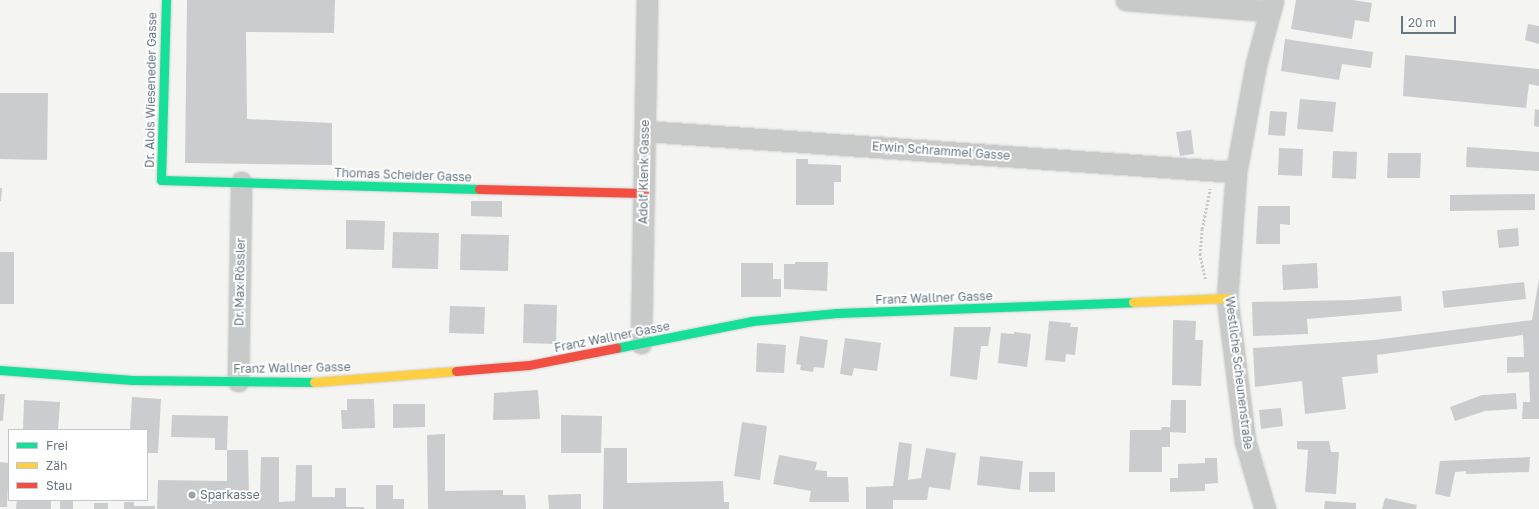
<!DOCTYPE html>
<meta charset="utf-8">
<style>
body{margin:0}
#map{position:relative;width:1539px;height:509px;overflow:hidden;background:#f4f4f2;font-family:"Golos Text",sans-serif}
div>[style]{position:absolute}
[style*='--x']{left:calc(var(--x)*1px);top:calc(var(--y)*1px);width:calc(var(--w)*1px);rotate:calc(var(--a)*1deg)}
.building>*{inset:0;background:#cbcccd}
.path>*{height:2.5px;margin-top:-1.25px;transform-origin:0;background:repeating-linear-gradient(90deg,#c6c7c8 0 2px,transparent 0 4px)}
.roads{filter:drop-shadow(0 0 1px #d1d2d2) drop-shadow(0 0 1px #d1d2d2)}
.street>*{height:21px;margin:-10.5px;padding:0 10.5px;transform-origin:10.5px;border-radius:10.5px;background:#c8caca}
.fast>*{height:9px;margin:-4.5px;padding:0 4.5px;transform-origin:4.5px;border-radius:4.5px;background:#16e098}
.slow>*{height:9px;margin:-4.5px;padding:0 4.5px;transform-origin:4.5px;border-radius:4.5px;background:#ffcf43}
.jam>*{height:9px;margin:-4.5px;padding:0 4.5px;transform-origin:4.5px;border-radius:4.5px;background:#f24e42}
.dots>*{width:11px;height:11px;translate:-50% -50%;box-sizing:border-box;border:2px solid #fff;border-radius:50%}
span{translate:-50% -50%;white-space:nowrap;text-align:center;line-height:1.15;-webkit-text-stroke:4px #fff;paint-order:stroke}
.street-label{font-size:12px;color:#667681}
.poi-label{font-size:12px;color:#667681}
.left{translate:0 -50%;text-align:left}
.legend{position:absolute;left:8px;top:429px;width:140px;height:72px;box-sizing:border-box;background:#fff;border:1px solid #c2c8cd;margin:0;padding:5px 7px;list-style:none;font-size:12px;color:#667681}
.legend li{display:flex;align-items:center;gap:8px;height:20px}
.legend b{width:20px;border:1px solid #c2c8cd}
.scale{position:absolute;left:1401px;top:16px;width:55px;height:18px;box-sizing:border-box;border:2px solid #667681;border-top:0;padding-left:5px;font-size:12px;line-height:14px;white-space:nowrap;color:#667681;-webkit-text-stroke:3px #fff;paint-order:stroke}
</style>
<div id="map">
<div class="building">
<div style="clip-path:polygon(187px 0,335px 0,334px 33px,246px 32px,247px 119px,332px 123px,332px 165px,185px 163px)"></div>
<div style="clip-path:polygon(1296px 0,1352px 0,1372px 3px,1369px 22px,1355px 20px,1352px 39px,1291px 29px)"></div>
<div style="clip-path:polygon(1528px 24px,1539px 26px,1539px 44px,1525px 40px)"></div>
<div style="clip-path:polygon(1285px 39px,1373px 52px,1371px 68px,1342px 64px,1339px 80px,1281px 71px)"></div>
<div style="clip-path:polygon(1405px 55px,1539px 69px,1539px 86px,1529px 84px,1526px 108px,1403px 96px)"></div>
<div style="clip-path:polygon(0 93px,48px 93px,47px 160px,0 159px)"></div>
<div style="clip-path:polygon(1300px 99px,1336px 102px,1333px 132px,1297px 129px)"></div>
<div style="clip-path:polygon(1535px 109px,1539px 110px,1539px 127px,1534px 126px)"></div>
<div style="clip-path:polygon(1270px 111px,1287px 112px,1285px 136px,1268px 135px)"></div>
<div style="clip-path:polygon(1191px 130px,1194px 154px,1180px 156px,1176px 132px)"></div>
<div style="clip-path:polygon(1467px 147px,1539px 152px,1539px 171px,1466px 167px)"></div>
<div style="clip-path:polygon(1279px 148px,1303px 149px,1302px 176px,1278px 175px)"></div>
<div style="clip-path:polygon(1333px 151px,1357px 152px,1356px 179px,1332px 178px)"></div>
<div style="clip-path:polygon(1388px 153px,1421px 153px,1420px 178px,1387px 178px)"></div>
<div style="clip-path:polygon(796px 159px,808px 159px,808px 164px,841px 165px,841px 182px,834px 182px,834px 205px,796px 205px)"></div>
<div style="clip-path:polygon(0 188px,2px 188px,1px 201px,0 201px)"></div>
<div style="clip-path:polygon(1535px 194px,1535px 210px,1450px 211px,1450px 195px)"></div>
<div style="clip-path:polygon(471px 201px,502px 201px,502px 217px,471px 216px)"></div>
<div style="clip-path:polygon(1258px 206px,1290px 206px,1290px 225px,1280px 224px,1280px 244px,1256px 244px)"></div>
<div style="clip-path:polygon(346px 220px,385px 221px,384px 250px,346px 249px)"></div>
<div style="clip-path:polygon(1518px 228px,1519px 246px,1499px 248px,1497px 230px)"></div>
<div style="clip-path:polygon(393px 232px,439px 233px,438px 269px,392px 268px)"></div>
<div style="clip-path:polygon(461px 234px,509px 235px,508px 271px,460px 270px)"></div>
<div style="clip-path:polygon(0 252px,14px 252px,14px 304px,0 304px)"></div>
<div style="clip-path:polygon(795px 262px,828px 262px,827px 291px,784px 289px,784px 264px,795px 264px)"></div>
<div style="clip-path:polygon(741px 263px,773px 263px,773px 279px,781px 279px,781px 297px,741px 297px)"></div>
<div style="clip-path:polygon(1317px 263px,1318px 288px,1283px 290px,1282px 265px)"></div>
<div style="clip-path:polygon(1539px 279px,1539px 419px,1522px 419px,1523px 402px,1530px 402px,1529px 372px,1507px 373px,1507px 357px,1524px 357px,1523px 335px,1377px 355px,1378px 373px,1342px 377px,1346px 409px,1305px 414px,1302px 381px,1255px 387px,1253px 348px,1374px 340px,1532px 320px)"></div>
<div style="clip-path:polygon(1524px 282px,1526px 299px,1444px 308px,1442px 291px)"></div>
<div style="clip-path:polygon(1401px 296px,1402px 311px,1307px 319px,1308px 334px,1253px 336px,1252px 302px,1353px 300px)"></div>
<div style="clip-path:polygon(524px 304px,557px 305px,556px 344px,523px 343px)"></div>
<div style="clip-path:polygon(450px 306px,485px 307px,484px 334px,449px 333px)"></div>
<div style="clip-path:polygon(1173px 320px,1196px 321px,1195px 340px,1203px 340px,1201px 386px,1172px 385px)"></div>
<div style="clip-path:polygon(1049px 321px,1071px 323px,1070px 327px,1078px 327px,1075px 355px,1066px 354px,1065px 362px,1045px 360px)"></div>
<div style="clip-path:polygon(954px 327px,991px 327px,988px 346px,981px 346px,977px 380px,950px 376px)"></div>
<div style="clip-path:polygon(1014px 332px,1031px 334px,1027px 367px,998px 363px,1001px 333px,1014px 334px)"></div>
<div style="clip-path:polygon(800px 336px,828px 340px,824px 368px,814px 367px,813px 372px,800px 370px,801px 365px,796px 364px)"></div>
<div style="clip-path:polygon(845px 338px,881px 343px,877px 371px,854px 368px,852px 376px,840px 374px)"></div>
<div style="clip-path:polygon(757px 343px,786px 345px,784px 373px,756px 372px)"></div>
<div style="clip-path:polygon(538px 390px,540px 419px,493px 420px,494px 393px)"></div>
<div style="clip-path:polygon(1516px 393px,1517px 409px,1485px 411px,1455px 421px,1450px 407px,1482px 395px)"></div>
<div style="clip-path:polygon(0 394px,5px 394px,3px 421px,0 421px)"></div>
<div style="clip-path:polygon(132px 397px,161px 399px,158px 453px,147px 453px,147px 430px,130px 430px)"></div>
<div style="clip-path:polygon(347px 399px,374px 399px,375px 428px,342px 429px,341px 410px,347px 410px)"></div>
<div style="clip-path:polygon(24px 400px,60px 402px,58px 430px,23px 430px)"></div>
<div style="clip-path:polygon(1171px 400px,1186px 400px,1186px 433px,1170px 432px,1170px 447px,1162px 447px,1162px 472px,1129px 472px,1130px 430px,1161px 430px,1162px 427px,1170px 427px)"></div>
<div style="clip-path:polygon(393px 404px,425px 404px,425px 427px,393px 428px)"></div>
<div style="clip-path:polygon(1281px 408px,1283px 426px,1261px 429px,1259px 410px)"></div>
<div style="clip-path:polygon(172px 415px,228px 416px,227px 450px,248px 450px,249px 495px,260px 495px,261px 457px,279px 457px,279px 502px,295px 501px,296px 465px,312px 465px,312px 497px,335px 497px,335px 488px,346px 488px,346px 507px,364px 507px,364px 509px,157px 509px,158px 480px,227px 481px,227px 450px,215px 450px,215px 438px,171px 437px)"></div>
<div style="clip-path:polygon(561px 415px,602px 416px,601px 453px,561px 453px)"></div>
<div style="clip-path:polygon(742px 422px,767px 426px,760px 480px,734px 476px)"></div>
<div style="clip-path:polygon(445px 434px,445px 491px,503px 490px,503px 495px,525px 495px,526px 509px,428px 509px,427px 435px)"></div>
<div style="clip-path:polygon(1297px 441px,1329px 441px,1331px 452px,1339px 452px,1336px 494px,1305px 492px,1308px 450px,1297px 449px)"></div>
<div style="clip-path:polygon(899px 442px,912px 444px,908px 480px,921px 478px,926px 448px,956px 453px,950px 490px,929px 487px,927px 500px,893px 500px,893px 509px,866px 509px,866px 487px,893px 486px)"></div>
<div style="clip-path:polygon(604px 448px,627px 448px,627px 483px,723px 481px,724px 502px,729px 502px,729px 509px,603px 509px)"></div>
<div style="clip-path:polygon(779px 455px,817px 462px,815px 470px,827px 471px,827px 477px,848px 477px,849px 502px,809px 502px,811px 491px,773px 484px)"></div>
<div style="clip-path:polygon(980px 456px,1023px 461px,1020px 490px,977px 485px)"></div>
<div style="clip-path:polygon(1530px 457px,1529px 472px,1466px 474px,1466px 471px,1455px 472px,1450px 497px,1435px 494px,1440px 461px)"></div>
<div style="clip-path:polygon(1205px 458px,1217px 458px,1218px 483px,1205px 484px,1205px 491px,1170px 492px,1170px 478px,1178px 478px,1178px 464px,1205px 463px)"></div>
<div style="clip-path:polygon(0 462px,9px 463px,7px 507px,0 507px)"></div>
<div style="clip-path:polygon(1029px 472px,1055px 472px,1055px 492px,1029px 492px)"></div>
<div style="clip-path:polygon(376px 485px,393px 485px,393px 499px,404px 499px,404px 509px,376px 509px)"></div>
<div style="clip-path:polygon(581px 494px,581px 509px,549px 509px,548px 495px)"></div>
<div style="clip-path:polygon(1385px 498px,1417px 505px,1416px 509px,1382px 509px)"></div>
<div style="clip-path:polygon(17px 500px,51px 500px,51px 509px,16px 509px)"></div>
<div style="clip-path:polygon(60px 500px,73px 500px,73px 509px,60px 509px)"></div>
<div style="clip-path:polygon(1325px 501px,1356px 503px,1356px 509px,1324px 509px)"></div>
<div style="clip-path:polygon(124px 502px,134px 502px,134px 506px,155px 506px,155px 509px,124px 509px)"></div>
<div style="clip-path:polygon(94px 503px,108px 503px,108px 509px,94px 509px)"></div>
</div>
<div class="path">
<div style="--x:1205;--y:279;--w:25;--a:-102"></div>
<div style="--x:1200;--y:255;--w:26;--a:-86"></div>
<div style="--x:1202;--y:229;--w:41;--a:-78.7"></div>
</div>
<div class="roads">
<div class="street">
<div style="--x:1126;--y:0;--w:144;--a:4.4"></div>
<div style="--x:645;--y:131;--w:592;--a:3.97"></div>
<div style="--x:641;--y:343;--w:343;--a:-89"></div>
<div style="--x:238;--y:381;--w:199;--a:-89.1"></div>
<div style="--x:1265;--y:509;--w:71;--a:-106.4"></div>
<div style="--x:1245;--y:441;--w:144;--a:-97.2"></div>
<div style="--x:1227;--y:298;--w:126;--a:-85.9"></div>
<div style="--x:1236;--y:172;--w:110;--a:-79.5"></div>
<div style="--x:1256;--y:64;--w:66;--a:-75.1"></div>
</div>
<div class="fast">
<div style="--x:166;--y:0;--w:180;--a:91.6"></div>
<div style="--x:161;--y:180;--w:318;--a:1.6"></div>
<div style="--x:616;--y:348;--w:139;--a:-11.2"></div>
<div style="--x:752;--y:321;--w:85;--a:-5.4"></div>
<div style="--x:837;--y:313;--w:296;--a:-2.1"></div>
<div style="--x:0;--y:370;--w:133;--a:4.3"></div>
<div style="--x:133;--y:380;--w:181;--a:0.6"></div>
</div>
<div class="slow">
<div style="--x:1133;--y:302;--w:94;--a:-2.4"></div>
<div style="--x:314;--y:382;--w:142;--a:-4.4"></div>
</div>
<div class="jam">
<div style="--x:479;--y:189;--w:165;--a:1.4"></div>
<div style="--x:456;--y:371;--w:73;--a:-4.7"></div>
<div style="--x:529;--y:365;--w:89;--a:-11.1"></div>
</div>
</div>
<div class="dots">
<div style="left:192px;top:495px;background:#98a2a9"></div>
</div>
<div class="street-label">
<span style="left:151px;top:90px;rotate:-89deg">Dr. Alois Wieseneder Gasse</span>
<span style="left:941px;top:151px;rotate:4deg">Erwin Schrammel Gasse</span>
<span style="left:644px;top:172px;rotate:-89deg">Adolf Klenk Gasse</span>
<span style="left:403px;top:175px;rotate:2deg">Thomas Scheider Gasse</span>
<span style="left:240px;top:282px;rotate:-89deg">Dr. Max Rössler</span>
<span style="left:934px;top:298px;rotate:-2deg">Franz Wallner Gasse</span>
<span style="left:612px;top:337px;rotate:-11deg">Franz Wallner Gasse</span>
<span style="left:292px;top:368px;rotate:-1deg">Franz Wallner Gasse</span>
<span style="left:1239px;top:373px;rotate:83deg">Westliche Scheunenstraße</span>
</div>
<div class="poi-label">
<span class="left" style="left:200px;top:495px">Sparkasse</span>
</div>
<ul class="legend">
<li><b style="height:5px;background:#16e098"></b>Frei</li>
<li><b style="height:5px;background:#ffcf43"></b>Zäh</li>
<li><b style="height:5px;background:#f24e42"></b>Stau</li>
</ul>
<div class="scale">20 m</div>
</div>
